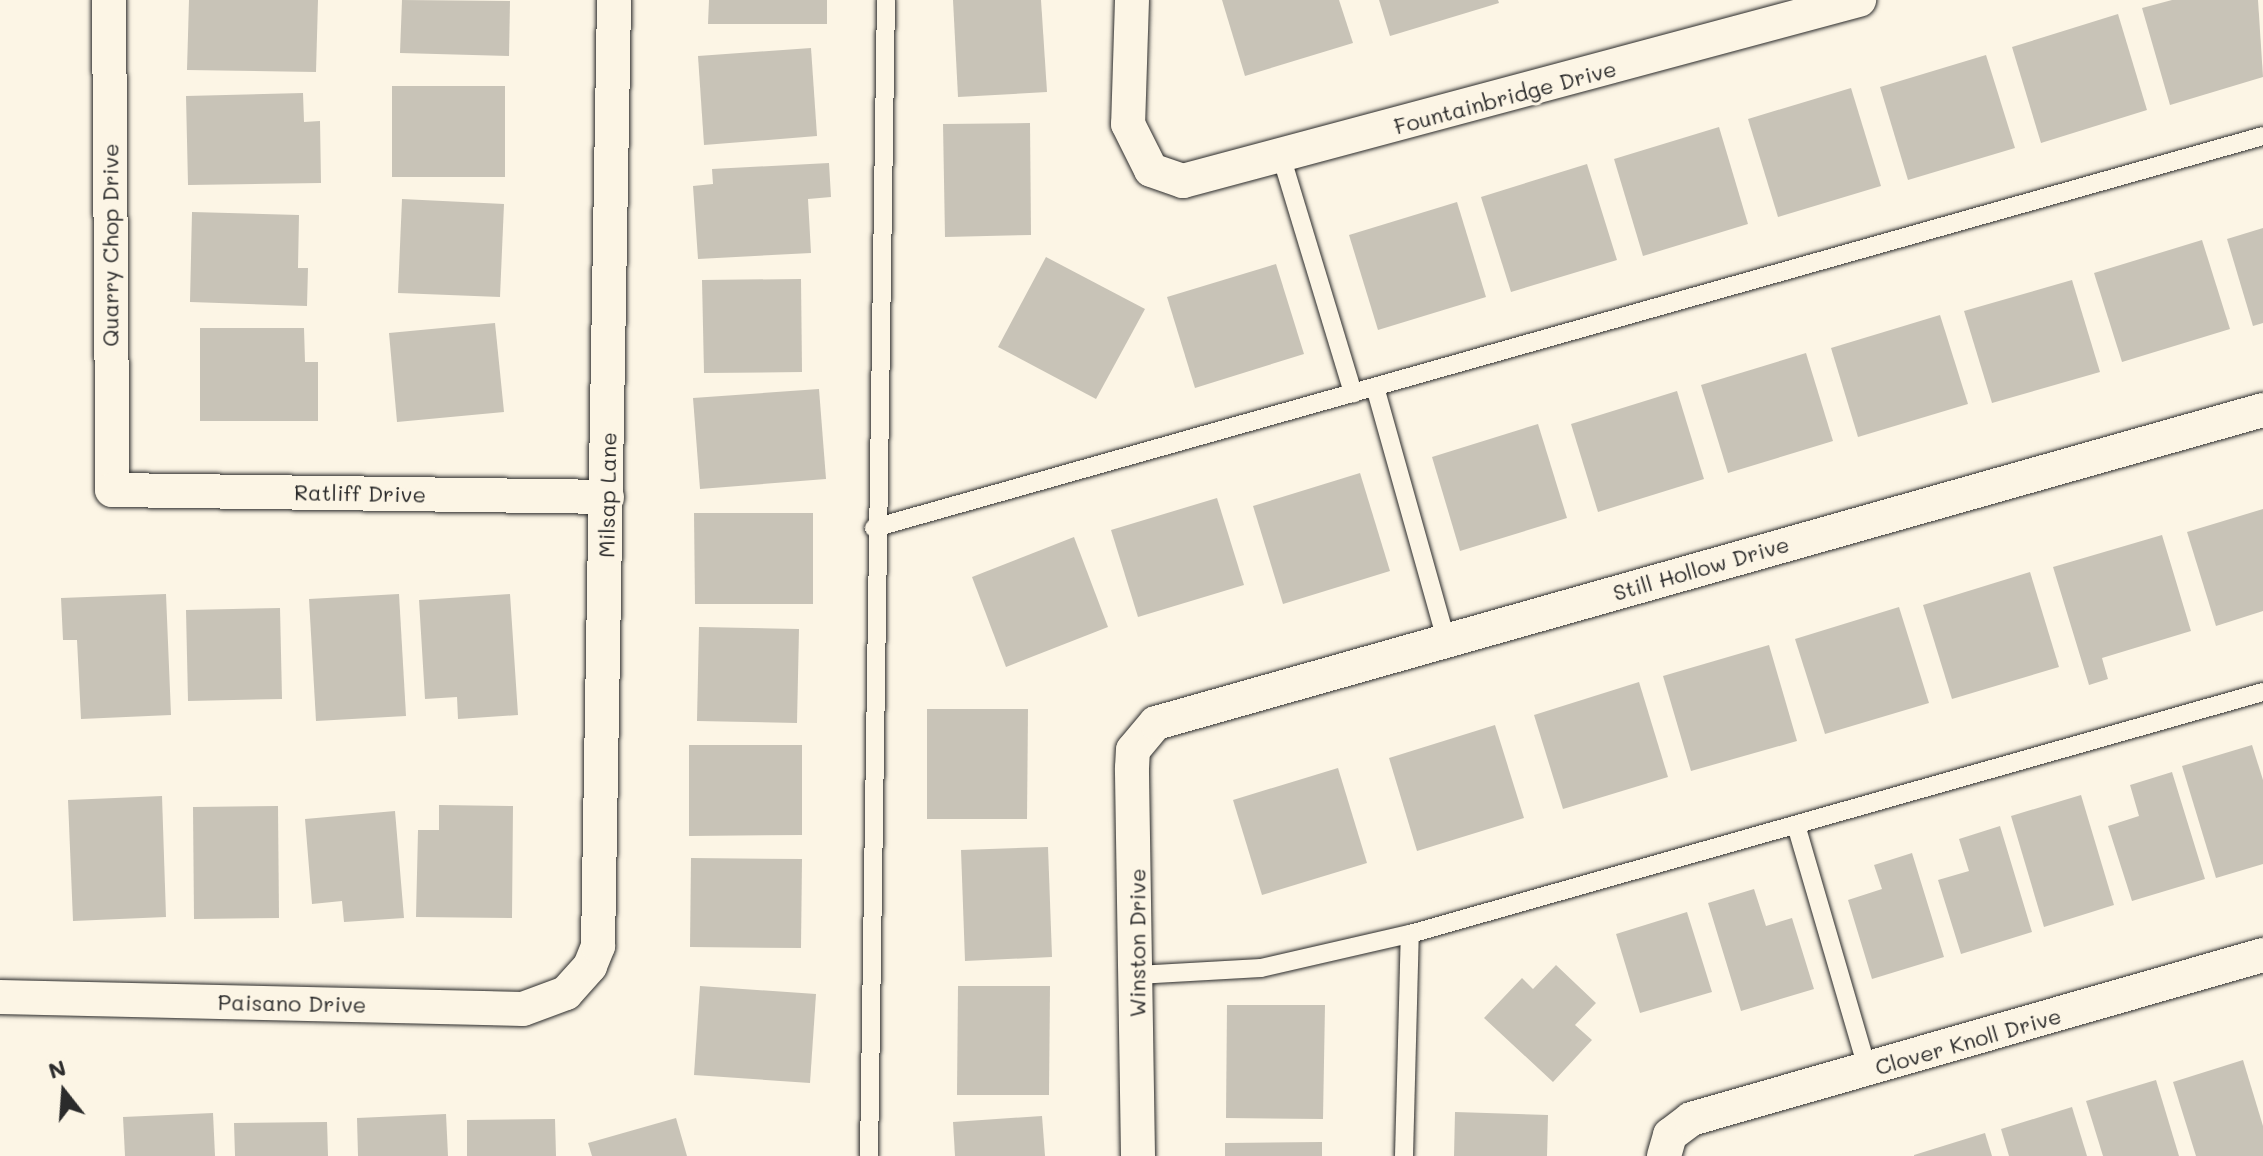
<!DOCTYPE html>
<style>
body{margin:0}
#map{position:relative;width:2263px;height:1156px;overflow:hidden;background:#fcf5e5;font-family:Mali,sans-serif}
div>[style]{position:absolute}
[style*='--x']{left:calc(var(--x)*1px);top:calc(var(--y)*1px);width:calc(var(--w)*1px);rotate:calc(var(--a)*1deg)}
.building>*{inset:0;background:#c8c3b7}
.roads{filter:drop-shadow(0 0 2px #2b2b2b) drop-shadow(0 0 2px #2b2b2b)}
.service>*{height:18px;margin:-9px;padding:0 9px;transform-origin:9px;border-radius:9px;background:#fcf5e5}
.minor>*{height:34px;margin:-17px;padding:0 17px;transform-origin:17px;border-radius:17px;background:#fcf5e5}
span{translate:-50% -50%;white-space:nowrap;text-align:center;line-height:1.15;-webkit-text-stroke:6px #fcf5e5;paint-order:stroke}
.street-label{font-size:22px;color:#2b2b2b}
.north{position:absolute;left:24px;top:1052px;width:80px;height:80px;-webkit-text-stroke:6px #fcf5e5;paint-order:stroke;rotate:343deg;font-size:22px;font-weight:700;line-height:32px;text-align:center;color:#2b2b2b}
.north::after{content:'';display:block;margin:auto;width:28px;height:36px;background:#2b2b2b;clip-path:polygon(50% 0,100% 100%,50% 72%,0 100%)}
</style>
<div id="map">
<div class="building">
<div style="clip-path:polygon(189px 0,318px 0,316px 72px,187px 70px)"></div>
<div style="clip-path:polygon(402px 0,510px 1px,509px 56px,400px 53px)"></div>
<div style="clip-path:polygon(709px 0,827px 0,827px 24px,708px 24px)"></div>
<div style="clip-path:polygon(953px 0,1041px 0,1047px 92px,958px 97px)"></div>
<div style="clip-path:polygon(1222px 0,1339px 0,1353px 43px,1245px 76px)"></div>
<div style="clip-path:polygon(1379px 0,1498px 0,1499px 3px,1390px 36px)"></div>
<div style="clip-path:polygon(2172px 0,2258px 0,2263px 77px,2170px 105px,2142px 8px)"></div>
<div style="clip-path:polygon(2118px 14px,2147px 110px,2041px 143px,2012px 47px)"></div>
<div style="clip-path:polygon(811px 48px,817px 136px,704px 145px,698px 56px)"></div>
<div style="clip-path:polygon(1986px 55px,2015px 148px,1908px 180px,1880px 87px)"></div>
<div style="clip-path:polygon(392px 86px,505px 86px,505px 177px,392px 177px)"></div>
<div style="clip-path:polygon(1851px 88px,1881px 186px,1778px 217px,1748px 119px)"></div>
<div style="clip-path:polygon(303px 93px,304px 122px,320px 121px,321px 183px,188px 185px,186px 96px)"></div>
<div style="clip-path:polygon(1030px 123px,1031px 235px,945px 237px,943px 124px)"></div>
<div style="clip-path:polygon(1719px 127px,1748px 224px,1643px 256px,1614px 159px)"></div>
<div style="clip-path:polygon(829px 163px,831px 197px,808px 199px,811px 253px,698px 259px,693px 186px,713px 184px,712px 169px)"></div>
<div style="clip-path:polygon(1587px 164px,1617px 260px,1511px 292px,1481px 197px)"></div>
<div style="clip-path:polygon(402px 199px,504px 204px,500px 297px,398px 293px)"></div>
<div style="clip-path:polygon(1457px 202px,1486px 297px,1378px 330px,1349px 235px)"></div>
<div style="clip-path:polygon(192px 212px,299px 215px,298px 268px,308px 268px,307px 306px,190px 302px)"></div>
<div style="clip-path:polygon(2263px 228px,2263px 323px,2253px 326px,2227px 239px)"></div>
<div style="clip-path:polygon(2202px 240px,2230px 329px,2122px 362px,2094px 273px)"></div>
<div style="clip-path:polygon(1046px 257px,1145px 309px,1096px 399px,998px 347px)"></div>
<div style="clip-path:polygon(1276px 264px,1304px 354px,1195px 388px,1167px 297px)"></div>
<div style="clip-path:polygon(801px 279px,802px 372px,704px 373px,702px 280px)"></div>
<div style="clip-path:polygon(2072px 280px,2100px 372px,1992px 403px,1964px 311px)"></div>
<div style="clip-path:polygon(1940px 315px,1968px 404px,1858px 437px,1831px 348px)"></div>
<div style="clip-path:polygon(495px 323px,504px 412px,397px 422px,389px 333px)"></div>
<div style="clip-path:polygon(200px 328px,304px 328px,305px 362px,318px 362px,318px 421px,200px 421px)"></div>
<div style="clip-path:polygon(1806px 353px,1833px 441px,1728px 473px,1701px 385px)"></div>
<div style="clip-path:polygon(819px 389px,826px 479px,700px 489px,693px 398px)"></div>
<div style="clip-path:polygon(1677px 391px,1704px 479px,1598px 512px,1571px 424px)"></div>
<div style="clip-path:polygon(1538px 424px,1567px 518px,1460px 551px,1432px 457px)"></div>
<div style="clip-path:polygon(1360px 473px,1390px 571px,1283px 604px,1253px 506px)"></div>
<div style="clip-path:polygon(1217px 498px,1244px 585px,1138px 617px,1111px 530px)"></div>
<div style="clip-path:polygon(2263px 509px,2263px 611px,2216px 626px,2187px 532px)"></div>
<div style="clip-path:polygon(694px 513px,813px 513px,813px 604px,695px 604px)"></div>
<div style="clip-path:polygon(2162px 535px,2191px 631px,2102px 658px,2108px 679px,2089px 685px,2053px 567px)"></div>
<div style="clip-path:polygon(1074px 537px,1108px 627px,1006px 667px,972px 577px)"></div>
<div style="clip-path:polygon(2030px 572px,2059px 667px,1952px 699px,1923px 605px)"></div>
<div style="clip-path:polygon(166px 594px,171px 715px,81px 719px,77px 640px,63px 640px,61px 598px)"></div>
<div style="clip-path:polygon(399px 594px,406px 716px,316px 721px,309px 599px)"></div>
<div style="clip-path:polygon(510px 594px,518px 715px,458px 719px,457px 697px,425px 699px,419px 600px)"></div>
<div style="clip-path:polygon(1899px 607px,1929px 703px,1825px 734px,1795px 639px)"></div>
<div style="clip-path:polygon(280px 608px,282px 699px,188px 701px,186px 610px)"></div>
<div style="clip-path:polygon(699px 627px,799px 629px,797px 723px,697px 721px)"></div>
<div style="clip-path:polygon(1769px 645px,1797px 741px,1691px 771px,1663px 676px)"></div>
<div style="clip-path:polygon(1639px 682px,1668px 777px,1563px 809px,1534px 715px)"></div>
<div style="clip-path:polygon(927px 709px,1028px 709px,1027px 819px,927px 819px)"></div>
<div style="clip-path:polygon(1495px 725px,1524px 818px,1417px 851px,1389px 758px)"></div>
<div style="clip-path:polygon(689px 745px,802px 745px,802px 835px,689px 836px)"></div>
<div style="clip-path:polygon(2252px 745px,2263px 780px,2263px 864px,2216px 878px,2182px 766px)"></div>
<div style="clip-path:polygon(1338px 768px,1367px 863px,1262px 895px,1233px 800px)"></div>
<div style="clip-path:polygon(2172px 772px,2205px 879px,2132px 901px,2108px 826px,2139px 816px,2130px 785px)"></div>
<div style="clip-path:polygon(2081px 795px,2114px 905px,2044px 927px,2011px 816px)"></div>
<div style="clip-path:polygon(162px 796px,166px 917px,73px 921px,68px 800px)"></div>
<div style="clip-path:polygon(439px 805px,513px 806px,512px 918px,416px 917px,418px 830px,439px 830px)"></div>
<div style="clip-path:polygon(278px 806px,279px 918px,194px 919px,193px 807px)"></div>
<div style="clip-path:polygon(395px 811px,404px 918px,344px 922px,342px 901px,312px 904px,305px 819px)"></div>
<div style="clip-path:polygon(2000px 826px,2032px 932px,1961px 954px,1938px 880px,1969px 871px,1959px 839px)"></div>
<div style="clip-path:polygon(1048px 847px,1052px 957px,965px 961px,961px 850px)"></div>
<div style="clip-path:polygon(1912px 853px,1944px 957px,1872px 979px,1848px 900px,1882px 889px,1874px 865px)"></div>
<div style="clip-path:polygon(691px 858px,802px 859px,801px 948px,690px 947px)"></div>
<div style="clip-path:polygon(1754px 889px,1766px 926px,1792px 918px,1814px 989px,1741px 1011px,1708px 903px)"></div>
<div style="clip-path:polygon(1687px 912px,1712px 992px,1640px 1013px,1616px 934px)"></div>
<div style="clip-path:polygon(1556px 965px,1596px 1003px,1575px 1025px,1592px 1040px,1553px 1082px,1484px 1018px,1522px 978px,1533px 989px)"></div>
<div style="clip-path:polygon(700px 986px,816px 994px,810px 1083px,694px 1075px)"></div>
<div style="clip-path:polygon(958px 986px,1050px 986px,1049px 1095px,957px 1095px)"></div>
<div style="clip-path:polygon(1227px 1005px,1325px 1005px,1323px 1119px,1226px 1118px)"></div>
<div style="clip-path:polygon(2243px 1060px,2263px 1126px,2263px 1156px,2196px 1156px,2173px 1082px)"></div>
<div style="clip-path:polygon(2156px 1080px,2179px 1156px,2103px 1156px,2086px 1101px)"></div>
<div style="clip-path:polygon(2072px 1107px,2087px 1156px,2009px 1156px,2001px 1129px)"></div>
<div style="clip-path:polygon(1455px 1112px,1548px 1115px,1547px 1156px,1454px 1156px)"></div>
<div style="clip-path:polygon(213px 1113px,215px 1156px,125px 1156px,123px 1117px)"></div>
<div style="clip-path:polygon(446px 1114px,448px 1156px,358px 1156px,357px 1118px)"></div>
<div style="clip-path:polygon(1042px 1116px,1045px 1156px,955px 1156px,953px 1122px)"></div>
<div style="clip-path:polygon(676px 1118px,687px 1156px,592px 1156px,588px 1143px)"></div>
<div style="clip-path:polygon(555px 1119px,556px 1156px,467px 1156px,467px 1120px)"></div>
<div style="clip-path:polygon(327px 1122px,328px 1156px,235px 1156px,234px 1123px)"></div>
<div style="clip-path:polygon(1985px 1133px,1992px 1156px,1914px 1156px,1914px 1155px)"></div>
<div style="clip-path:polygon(1322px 1142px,1322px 1156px,1225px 1156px,1225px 1143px)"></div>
</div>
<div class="roads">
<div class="service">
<div style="--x:1282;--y:159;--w:245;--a:73.1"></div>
<div style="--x:1375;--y:387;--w:262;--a:74.3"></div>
<div style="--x:874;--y:528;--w:1443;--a:-15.76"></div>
<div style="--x:1796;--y:825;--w:256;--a:73.7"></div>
<div style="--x:1137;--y:975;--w:124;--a:-3.2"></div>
<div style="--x:1261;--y:968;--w:153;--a:-12.9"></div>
<div style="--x:1410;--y:934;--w:887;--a:-15.84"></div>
<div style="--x:869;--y:1156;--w:1156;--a:-89.16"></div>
<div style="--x:1404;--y:1156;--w:222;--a:-88.5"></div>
</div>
<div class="minor">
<div style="--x:109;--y:0;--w:490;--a:89.6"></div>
<div style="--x:112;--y:490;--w:495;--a:0.8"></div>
<div style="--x:1132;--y:0;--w:124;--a:91.8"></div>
<div style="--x:1128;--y:124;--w:51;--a:63.4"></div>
<div style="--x:1151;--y:170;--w:34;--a:19"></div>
<div style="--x:1183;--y:181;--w:700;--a:-14.99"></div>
<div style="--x:0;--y:997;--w:523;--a:1.31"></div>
<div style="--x:523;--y:1009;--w:46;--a:-20.4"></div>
<div style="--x:566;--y:993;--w:36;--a:-48"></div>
<div style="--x:590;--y:966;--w:22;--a:-68"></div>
<div style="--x:598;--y:946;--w:946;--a:-89.03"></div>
<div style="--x:1138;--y:1156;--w:388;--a:-90.9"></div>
<div style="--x:1132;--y:768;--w:18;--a:-87"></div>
<div style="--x:1133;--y:750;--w:35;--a:-50"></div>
<div style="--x:1156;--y:723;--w:1150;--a:-15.79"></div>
<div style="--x:1664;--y:1156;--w:22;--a:-74"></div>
<div style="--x:1670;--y:1135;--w:26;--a:-37"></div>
<div style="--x:1691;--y:1119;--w:595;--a:-16"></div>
</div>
</div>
<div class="street-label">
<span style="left:1505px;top:97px;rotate:-15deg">Fountainbridge Drive</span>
<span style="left:110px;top:245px;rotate:-90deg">Quarry Chop Drive</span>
<span style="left:360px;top:493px;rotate:1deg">Ratliff Drive</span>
<span style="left:607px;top:495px;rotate:-89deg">Milsap Lane</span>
<span style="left:1701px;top:568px;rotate:-16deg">Still Hollow Drive</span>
<span style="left:1137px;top:943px;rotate:-90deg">Winston Drive</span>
<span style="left:292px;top:1003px;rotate:1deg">Paisano Drive</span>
<span style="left:1968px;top:1041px;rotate:-16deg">Clover Knoll Drive</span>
</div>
<div class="north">N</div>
</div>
